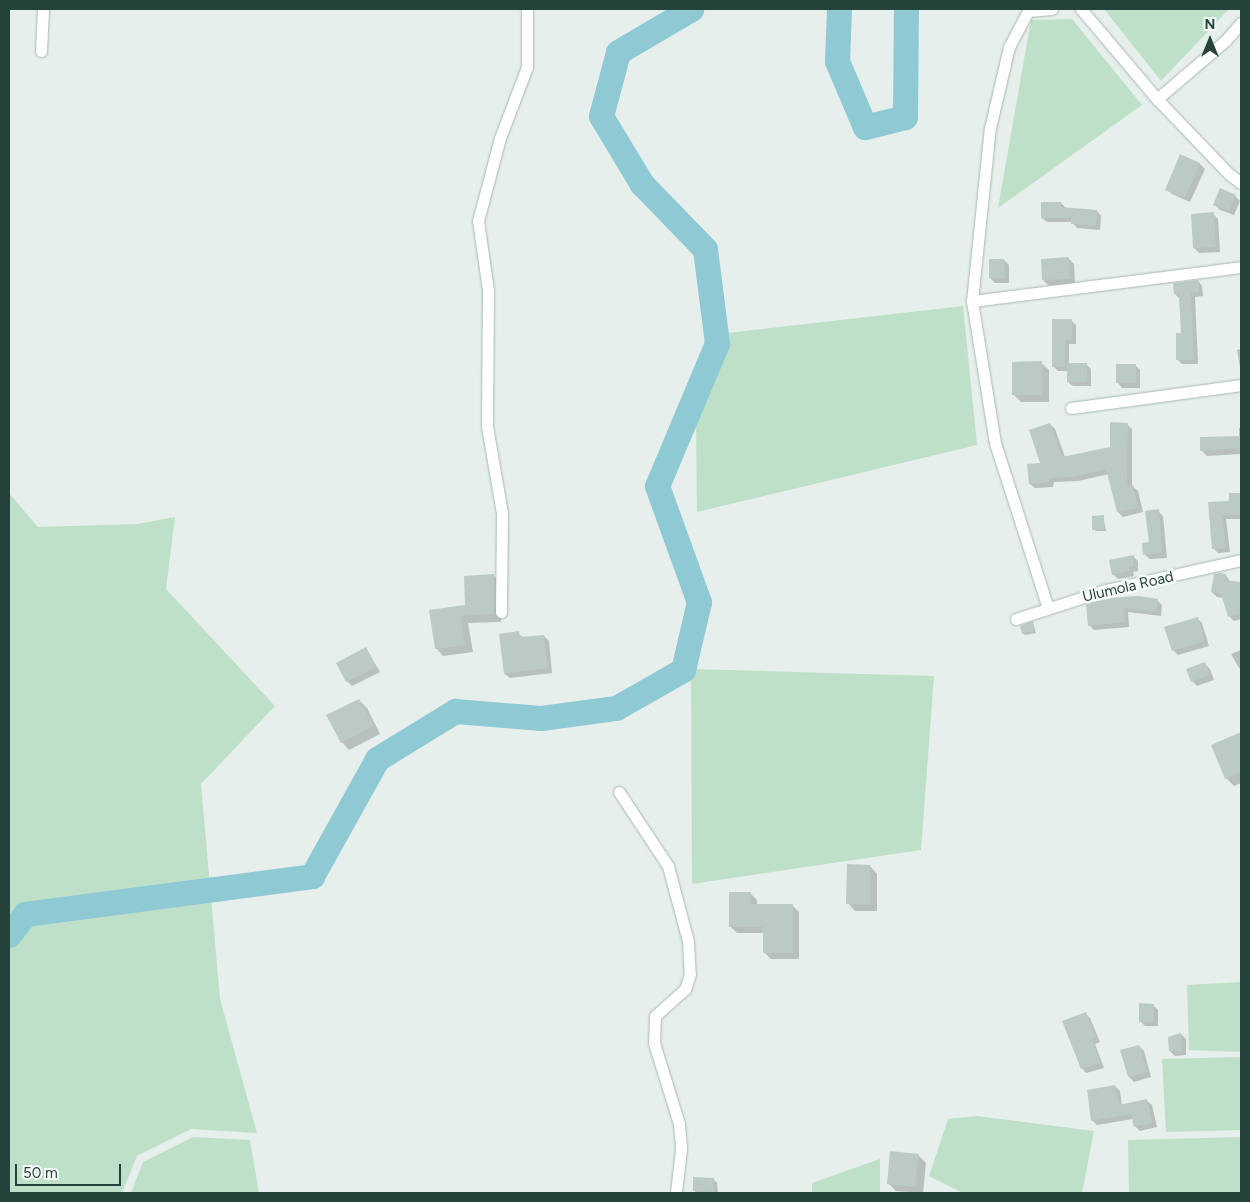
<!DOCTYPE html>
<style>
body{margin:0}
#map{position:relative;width:1250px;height:1202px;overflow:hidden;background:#e6efeb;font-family:Figtree,sans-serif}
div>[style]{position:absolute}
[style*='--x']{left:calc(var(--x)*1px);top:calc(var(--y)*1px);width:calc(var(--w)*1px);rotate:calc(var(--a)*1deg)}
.green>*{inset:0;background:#bfe0c8}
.shadow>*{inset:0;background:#0003}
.river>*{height:25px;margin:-12.5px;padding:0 12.5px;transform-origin:12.5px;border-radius:12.5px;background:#8ec9d4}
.building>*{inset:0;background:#bbcac4}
.roads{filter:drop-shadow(0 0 1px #a8b8b2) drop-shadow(0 0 1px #a8b8b2)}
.minor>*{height:11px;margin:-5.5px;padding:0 5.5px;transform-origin:5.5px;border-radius:5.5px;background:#fff}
span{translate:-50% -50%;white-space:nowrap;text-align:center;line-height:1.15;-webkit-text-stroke:5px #f7fbf9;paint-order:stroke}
.street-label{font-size:15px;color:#24423a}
.frame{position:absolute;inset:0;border:10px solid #24423a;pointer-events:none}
.north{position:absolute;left:1185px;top:15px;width:50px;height:50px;-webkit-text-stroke:4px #f7fbf9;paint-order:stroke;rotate:0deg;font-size:14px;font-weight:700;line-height:20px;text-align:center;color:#24423a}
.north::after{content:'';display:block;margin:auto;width:18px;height:22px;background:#24423a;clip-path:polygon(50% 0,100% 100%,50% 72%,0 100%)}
.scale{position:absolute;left:15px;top:1164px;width:106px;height:22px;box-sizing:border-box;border:2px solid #24423a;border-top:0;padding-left:6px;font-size:15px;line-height:18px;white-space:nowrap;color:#24423a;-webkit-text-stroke:4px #f7fbf9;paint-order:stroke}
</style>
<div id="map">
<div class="green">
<div style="clip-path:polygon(1104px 9px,1229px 9px,1161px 81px)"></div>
<div style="clip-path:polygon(1072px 19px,1142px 105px,998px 208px,1031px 20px)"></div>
<div style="clip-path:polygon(963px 306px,977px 445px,697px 512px,696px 417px,727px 333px)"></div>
<div style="clip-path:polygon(9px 493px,38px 527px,137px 524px,175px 517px,166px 589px,275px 706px,201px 784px,220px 999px,257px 1133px,191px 1129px,137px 1156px,122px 1193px,9px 1193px)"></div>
<div style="clip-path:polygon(691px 669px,934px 676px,921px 850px,692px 884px)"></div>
<div style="clip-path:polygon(1241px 982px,1241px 1052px,1189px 1050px,1187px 985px)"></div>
<div style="clip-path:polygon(1241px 1057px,1241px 1130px,1166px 1132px,1162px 1059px)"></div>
<div style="clip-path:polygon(977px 1116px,1094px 1131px,1082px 1193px,963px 1193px,929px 1176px,948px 1119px)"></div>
<div style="clip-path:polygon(193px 1137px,250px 1140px,259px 1193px,131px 1193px,143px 1162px)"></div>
<div style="clip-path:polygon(1241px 1137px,1241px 1193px,1129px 1193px,1128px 1140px)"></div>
<div style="clip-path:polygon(880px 1159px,880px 1193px,812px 1193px,812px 1183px)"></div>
</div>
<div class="shadow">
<div style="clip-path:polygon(1181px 156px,1200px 164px,1205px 169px,1190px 202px,1172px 194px,1167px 190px)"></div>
<div style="clip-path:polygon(1235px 196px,1240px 201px,1234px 215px,1220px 210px,1215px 205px)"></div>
<div style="clip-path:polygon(1061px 203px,1066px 208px,1097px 211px,1101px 216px,1100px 230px,1077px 228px,1072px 222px,1047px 222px,1042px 218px)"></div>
<div style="clip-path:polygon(1213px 214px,1218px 219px,1220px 252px,1199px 253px,1194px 248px)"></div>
<div style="clip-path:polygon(1069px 259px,1074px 264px,1075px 284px,1048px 285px,1043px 280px)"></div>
<div style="clip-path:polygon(1004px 260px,1009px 265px,1009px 283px,995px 283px,990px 278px)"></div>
<div style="clip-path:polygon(1198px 281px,1202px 286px,1203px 296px,1195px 297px,1198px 364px,1182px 364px,1178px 360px,1182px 334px,1179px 298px,1175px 294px)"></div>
<div style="clip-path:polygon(1071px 320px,1076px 325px,1076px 344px,1069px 344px,1069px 364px,1086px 364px,1091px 369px,1091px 386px,1073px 386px,1068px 382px,1068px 371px,1058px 371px,1053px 366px)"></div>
<div style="clip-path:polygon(1241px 349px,1241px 373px,1237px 350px)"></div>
<div style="clip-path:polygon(1041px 363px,1049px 370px,1049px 402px,1021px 402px,1014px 395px)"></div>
<div style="clip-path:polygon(1135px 365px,1140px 370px,1140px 388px,1122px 388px,1118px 383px)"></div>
<div style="clip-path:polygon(1050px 424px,1055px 429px,1065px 457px,1111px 448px,1127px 424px,1132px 429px,1132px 486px,1138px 491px,1143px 512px,1123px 517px,1118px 512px,1109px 474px,1078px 481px,1054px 482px,1053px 487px,1035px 488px,1030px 484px,1041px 464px)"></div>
<div style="clip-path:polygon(1239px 428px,1241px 428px,1241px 454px,1207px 456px,1202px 451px,1239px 438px)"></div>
<div style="clip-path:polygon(1230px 494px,1241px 494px,1241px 519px,1226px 519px,1230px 552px,1218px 553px,1214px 549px,1209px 503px,1230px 502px)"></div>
<div style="clip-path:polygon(1158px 511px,1163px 516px,1167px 558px,1150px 559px,1145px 555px,1150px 543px)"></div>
<div style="clip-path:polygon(1103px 516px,1106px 531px,1096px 531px,1094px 529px)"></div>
<div style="clip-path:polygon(1133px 556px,1138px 561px,1138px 571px,1133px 572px,1134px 576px,1118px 579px,1113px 574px)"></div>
<div style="clip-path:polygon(493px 575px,501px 583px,501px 622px,468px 623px,473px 652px,443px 656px,436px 648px,467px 606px)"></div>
<div style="clip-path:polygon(1226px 575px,1230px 582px,1241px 583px,1241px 619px,1234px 621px,1229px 616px,1224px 598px,1217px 597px,1212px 592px)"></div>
<div style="clip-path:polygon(1157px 600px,1162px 605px,1161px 616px,1128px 612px,1129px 627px,1094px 630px,1089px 625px,1087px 605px)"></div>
<div style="clip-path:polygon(1197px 618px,1202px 623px,1209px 646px,1178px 655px,1173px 650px)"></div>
<div style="clip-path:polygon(1033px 623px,1036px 633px,1025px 635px,1023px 633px)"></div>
<div style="clip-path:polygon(518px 633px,523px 638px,544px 636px,549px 641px,552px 673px,510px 678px,505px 674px)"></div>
<div style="clip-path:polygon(366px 648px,380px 672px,352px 686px,347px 681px)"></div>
<div style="clip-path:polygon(1241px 650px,1241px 667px,1239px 668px,1231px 654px)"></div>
<div style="clip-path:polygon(1205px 664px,1210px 669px,1214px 680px,1197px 686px,1192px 681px)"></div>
<div style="clip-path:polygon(359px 700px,367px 708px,380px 734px,349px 750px,342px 742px)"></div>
<div style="clip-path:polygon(1241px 733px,1241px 783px,1234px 786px,1226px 778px,1212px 746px)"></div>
<div style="clip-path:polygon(870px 866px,877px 874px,877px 911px,855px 911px,848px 903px)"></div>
<div style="clip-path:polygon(750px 893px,757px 900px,757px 905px,792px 905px,799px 912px,799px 959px,771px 959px,764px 952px,764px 933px,737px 933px,730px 926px)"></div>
<div style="clip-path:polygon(1153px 1005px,1158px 1010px,1158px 1026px,1145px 1026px,1140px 1021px)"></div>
<div style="clip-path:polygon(1086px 1014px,1090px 1018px,1100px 1042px,1095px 1044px,1104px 1068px,1086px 1073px,1082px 1068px)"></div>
<div style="clip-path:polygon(1181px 1034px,1186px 1039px,1186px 1055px,1175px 1056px,1170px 1051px)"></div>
<div style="clip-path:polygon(1139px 1046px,1144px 1051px,1151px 1077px,1134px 1082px,1129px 1077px)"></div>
<div style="clip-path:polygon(1115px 1086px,1120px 1091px,1122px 1106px,1147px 1101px,1152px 1105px,1157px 1127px,1140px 1131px,1135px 1126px,1133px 1119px,1097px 1125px,1092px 1120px)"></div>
<div style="clip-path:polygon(918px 1155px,926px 1163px,923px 1193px,896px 1191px,888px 1183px)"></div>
<div style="clip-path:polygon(713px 1179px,717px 1183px,718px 1193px,697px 1193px,694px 1191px)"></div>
</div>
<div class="river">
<div style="--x:839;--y:9;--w:52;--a:92.2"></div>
<div style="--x:837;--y:61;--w:72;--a:67"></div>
<div style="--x:865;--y:127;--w:41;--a:-14"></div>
<div style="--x:905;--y:117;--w:108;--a:-89.5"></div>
<div style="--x:9;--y:935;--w:26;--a:-53"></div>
<div style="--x:25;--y:914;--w:290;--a:-7.5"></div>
<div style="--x:312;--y:876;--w:134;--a:-60.9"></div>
<div style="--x:377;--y:759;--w:92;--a:-31.6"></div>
<div style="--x:455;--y:711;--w:86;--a:4.7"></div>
<div style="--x:541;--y:718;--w:76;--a:-7.6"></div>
<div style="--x:616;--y:708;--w:77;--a:-29.6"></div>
<div style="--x:683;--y:670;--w:70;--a:-76.8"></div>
<div style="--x:699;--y:602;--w:123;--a:-109.9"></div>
<div style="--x:657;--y:486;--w:155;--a:-67.2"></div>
<div style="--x:717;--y:343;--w:95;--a:-97.3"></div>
<div style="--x:705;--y:249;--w:91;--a:-134.1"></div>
<div style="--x:642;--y:184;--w:79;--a:-121.1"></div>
<div style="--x:601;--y:116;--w:66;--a:-75.1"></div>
<div style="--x:618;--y:52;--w:85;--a:-30.5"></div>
</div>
<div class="building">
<div style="clip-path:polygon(1180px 154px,1200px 163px,1185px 198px,1165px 190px)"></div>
<div style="clip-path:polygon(1220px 188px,1236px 195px,1229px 211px,1213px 205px)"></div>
<div style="clip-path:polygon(1041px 202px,1061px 202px,1061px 207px,1097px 210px,1096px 226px,1071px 224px,1071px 218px,1041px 218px)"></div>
<div style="clip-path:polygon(1214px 212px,1216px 247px,1193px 248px,1191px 214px)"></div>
<div style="clip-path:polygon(1069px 257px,1070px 279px,1042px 280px,1041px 259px)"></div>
<div style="clip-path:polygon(989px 259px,1004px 259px,1005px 278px,989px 278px)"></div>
<div style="clip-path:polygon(1198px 280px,1199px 292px,1191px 293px,1194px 360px,1176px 360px,1176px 333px,1181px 333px,1179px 294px,1174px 294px,1173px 283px)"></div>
<div style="clip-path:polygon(1052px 319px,1072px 319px,1072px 340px,1065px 340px,1065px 367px,1052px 367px)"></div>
<div style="clip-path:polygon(1042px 361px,1042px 395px,1012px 395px,1012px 362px)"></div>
<div style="clip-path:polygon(1067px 363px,1087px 363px,1087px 382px,1067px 382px)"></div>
<div style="clip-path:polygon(1116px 364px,1136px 364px,1136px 383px,1116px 383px)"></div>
<div style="clip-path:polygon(1110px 422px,1128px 423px,1127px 486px,1133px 485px,1138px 508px,1117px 512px,1106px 469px,1073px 477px,1049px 478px,1049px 482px,1029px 484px,1027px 464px,1040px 463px,1029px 430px,1050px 423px,1062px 457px,1110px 447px)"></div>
<div style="clip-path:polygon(1241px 436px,1241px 448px,1200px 451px,1200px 437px)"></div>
<div style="clip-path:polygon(1229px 493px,1241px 493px,1241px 515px,1222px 515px,1226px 548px,1212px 549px,1208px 502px,1229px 501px)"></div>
<div style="clip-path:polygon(1159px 509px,1162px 553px,1143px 555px,1142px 543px,1149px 542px,1145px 511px)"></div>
<div style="clip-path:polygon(1104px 515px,1104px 529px,1092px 530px,1092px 516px)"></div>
<div style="clip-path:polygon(1134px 555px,1133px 567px,1129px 567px,1130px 571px,1112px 575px,1109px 560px)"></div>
<div style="clip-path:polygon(1219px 573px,1226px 574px,1225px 580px,1241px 582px,1241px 613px,1228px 617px,1221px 594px,1211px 592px,1214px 574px)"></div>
<div style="clip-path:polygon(494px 574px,494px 614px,461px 616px,465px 645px,435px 649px,429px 610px,465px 605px,464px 576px)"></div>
<div style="clip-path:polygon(1139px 596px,1158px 599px,1156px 612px,1124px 608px,1125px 622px,1088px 626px,1086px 604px,1107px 598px)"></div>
<div style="clip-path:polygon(1198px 617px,1205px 641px,1172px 651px,1164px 627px)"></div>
<div style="clip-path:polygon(1033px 621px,1035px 631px,1022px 634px,1020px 626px)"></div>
<div style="clip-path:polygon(519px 631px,520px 637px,544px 635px,548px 668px,504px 674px,499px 634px)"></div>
<div style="clip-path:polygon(366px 647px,376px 667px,346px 682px,336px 663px)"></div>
<div style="clip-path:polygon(1205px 662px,1210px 675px,1191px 682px,1186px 669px)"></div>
<div style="clip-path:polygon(359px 699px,374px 726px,341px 743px,326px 715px)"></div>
<div style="clip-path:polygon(1241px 732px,1241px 772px,1225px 779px,1211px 745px)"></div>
<div style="clip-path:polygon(847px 864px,870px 865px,870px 904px,846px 904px)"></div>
<div style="clip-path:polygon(729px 892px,751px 892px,750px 904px,793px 904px,793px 953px,763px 953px,763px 927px,729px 927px)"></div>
<div style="clip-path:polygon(1139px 1003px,1154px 1004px,1154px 1022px,1139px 1022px)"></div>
<div style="clip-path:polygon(1086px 1012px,1096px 1037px,1092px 1039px,1100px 1063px,1081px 1069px,1062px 1021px)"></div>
<div style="clip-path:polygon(1181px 1033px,1182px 1051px,1169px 1051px,1168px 1037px)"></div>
<div style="clip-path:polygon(1139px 1045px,1147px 1072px,1128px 1077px,1120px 1050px)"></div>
<div style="clip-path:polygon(1115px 1085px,1119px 1105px,1147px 1099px,1152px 1123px,1134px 1127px,1131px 1114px,1091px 1121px,1087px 1090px)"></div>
<div style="clip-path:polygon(890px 1151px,919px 1154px,915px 1187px,887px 1184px)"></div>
<div style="clip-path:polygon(693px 1177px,714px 1178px,714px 1192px,693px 1191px)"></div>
</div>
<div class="roads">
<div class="minor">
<div style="--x:1081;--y:9;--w:118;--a:49.8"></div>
<div style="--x:1157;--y:99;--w:104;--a:46.2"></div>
<div style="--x:1229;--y:174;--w:15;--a:37"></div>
<div style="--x:41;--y:51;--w:42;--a:-87.3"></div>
<div style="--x:1157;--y:99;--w:91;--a:-40.5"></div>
<div style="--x:1226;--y:40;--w:23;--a:-49"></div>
<div style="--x:972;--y:301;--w:271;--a:-7.2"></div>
<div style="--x:1071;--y:408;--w:172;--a:-7.7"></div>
<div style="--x:1048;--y:608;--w:173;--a:-107.8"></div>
<div style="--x:995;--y:443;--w:144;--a:-99.2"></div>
<div style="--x:972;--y:301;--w:174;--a:-84.1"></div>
<div style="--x:990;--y:128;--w:83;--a:-76.8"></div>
<div style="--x:1009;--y:47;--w:41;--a:-62.2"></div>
<div style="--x:1028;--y:11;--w:24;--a:-5"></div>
<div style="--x:501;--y:612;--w:99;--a:-89.4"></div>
<div style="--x:502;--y:513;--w:88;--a:-99.8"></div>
<div style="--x:487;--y:426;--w:136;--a:-89.6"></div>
<div style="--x:488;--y:290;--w:70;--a:-98.2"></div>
<div style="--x:478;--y:221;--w:86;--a:-75.2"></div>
<div style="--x:500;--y:138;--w:76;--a:-69.2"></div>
<div style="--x:527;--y:67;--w:58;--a:-90"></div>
<div style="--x:1016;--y:619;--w:95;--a:-17.9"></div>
<div style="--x:1106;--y:590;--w:138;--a:-12.5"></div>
<div style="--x:619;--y:792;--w:89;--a:56.5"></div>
<div style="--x:668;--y:866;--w:78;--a:75.1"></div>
<div style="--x:688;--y:941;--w:33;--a:87"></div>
<div style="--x:690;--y:974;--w:16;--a:108"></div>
<div style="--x:685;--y:989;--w:40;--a:138"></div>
<div style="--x:655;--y:1016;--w:27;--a:92"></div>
<div style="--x:654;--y:1043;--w:85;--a:72.8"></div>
<div style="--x:679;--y:1124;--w:25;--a:85"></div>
<div style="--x:681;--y:1149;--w:44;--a:96.5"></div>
</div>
</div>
<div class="street-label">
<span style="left:1128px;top:587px;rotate:-13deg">Ulumola Road</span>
</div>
<div class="frame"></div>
<div class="north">N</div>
<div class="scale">50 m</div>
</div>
